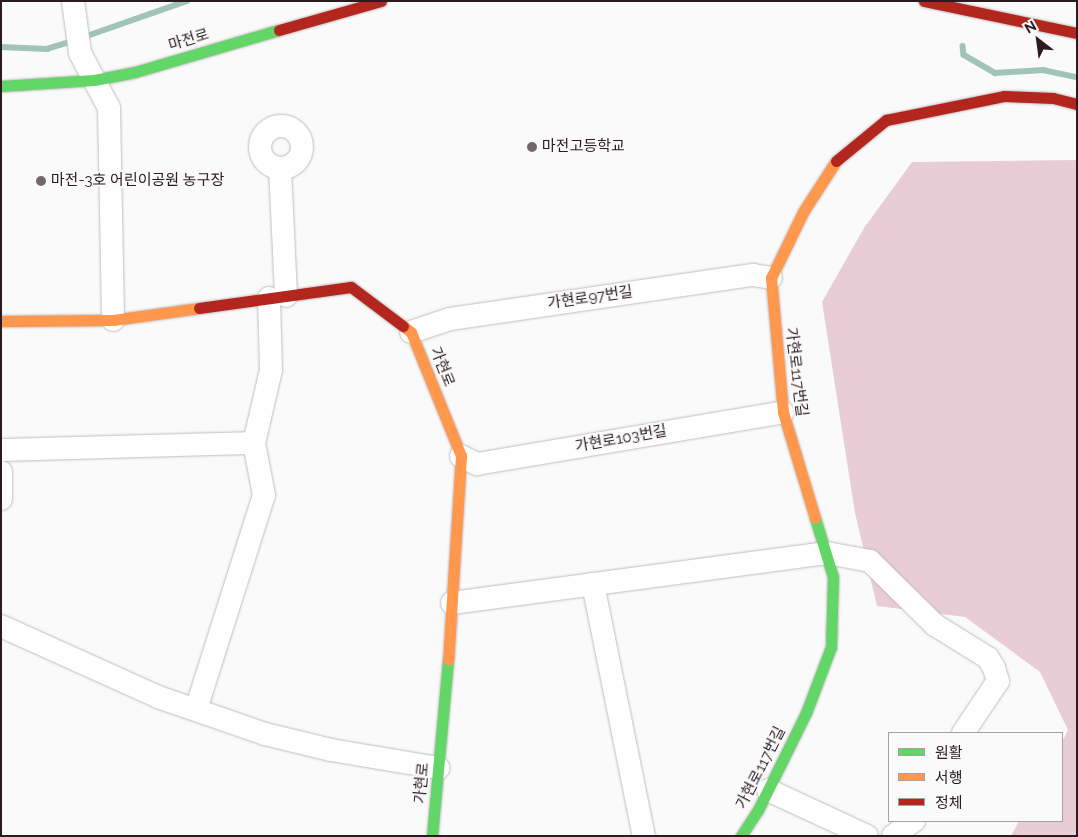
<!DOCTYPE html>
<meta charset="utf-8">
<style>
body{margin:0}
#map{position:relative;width:1078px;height:837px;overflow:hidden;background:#fafafa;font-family:Raleway,"Noto Sans KR",sans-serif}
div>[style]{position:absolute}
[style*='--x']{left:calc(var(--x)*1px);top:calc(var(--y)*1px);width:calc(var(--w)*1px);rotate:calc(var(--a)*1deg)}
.forest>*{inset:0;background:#e8cdd6}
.stream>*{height:5.5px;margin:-2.75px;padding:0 2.75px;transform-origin:2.75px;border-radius:2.75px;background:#a0c4b8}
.roads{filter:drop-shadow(0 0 1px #c2bbbe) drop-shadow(0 0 1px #c2bbbe)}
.street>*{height:22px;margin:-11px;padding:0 11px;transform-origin:11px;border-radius:11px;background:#fefefe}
.street>.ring{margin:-11px;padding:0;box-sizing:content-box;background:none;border:22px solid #fefefe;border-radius:50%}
.fast>*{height:11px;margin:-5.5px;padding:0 5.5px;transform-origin:5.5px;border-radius:5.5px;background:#63d668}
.slow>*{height:11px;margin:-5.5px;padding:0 5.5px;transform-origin:5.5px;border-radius:5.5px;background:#ff974d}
.jam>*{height:11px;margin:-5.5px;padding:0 5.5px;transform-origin:5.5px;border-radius:5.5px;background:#b3261e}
.dots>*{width:14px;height:14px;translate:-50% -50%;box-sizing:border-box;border:2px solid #fafafa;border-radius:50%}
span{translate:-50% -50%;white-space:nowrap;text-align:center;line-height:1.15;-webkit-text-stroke:4px #fafafa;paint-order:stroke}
.street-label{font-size:15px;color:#2a1b20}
.poi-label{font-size:15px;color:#2a1b20}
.left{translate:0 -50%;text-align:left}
.frame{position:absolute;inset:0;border:2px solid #2a1b20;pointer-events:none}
.legend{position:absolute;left:888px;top:732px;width:175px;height:90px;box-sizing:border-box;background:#fafafa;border:1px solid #a7a1a3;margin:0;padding:6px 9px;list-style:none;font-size:15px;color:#2a1b20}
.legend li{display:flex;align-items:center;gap:10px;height:25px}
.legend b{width:25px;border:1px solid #a7a1a3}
.north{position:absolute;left:1013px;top:15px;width:50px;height:50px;-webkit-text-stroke:4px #fafafa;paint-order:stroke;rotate:330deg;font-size:14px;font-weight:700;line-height:20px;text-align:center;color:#2a1b20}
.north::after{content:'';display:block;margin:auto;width:18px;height:22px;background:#2a1b20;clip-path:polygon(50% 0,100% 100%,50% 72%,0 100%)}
</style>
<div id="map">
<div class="forest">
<div style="clip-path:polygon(1077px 160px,1077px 836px,1011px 836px,1019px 821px,1062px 821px,1062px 742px,1068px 730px,1040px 672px,965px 617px,877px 606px,855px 513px,822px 302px,864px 228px,912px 162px)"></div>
</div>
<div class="stream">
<div style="--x:84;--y:37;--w:109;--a:-19.3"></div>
<div style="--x:963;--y:46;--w:9;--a:84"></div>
<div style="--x:964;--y:55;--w:36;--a:30"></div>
<div style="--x:995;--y:73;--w:48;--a:-3.6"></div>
<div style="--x:1043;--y:70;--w:35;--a:12"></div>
<div style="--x:1;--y:47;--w:46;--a:2.5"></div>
<div style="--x:47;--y:49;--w:27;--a:-17"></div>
</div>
<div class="roads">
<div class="street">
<div style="--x:73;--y:1;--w:52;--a:82.3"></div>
<div style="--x:80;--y:53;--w:62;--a:62.2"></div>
<div style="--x:109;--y:108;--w:212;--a:88.9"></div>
<div class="ring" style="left:260px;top:126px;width:20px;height:20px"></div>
<div style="--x:280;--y:168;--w:128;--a:87.3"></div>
<div style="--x:411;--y:332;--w:41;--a:-18.4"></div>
<div style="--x:450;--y:319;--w:306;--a:-8.3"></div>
<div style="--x:753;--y:275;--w:18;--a:9"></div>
<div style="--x:254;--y:443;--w:75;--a:-76.9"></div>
<div style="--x:271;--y:370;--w:72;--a:-91.6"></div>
<div style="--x:1;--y:450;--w:253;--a:-1.6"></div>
<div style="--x:254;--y:443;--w:53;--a:79.1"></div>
<div style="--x:264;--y:495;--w:225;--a:107.6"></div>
<div style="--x:461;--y:456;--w:18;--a:27"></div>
<div style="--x:477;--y:464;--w:310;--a:-9.6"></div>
<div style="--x:1;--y:472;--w:27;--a:90"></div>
<div style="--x:593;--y:584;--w:257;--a:78.6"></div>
<div style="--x:452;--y:603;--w:378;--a:-7.6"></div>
<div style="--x:827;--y:553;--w:44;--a:10.5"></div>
<div style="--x:870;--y:561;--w:91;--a:44.6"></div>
<div style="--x:935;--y:625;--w:62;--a:31.9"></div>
<div style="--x:988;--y:658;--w:12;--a:59"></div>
<div style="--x:994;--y:668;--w:14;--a:73"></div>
<div style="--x:998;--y:681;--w:63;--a:123.9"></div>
<div style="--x:1;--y:626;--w:172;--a:24.3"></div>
<div style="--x:158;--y:697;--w:113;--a:19.1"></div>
<div style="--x:265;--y:734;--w:68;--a:13.6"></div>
<div style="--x:331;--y:750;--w:109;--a:9.5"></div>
<div style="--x:768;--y:790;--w:109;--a:24.9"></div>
<div style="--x:893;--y:836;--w:26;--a:-36"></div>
</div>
<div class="fast">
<div style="--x:1;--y:86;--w:93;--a:-3.7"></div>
<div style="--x:94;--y:80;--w:42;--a:-11"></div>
<div style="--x:135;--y:72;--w:150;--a:-16.3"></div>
<div style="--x:432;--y:836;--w:177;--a:-84.8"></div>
<div style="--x:741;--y:836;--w:31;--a:-57"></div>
<div style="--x:758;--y:810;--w:108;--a:-63.7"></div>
<div style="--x:806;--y:713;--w:71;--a:-69.3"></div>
<div style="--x:831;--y:647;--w:70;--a:-88.4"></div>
<div style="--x:833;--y:577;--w:62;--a:-107"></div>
</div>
<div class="slow">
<div style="--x:1;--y:321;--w:112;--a:-0.5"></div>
<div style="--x:113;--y:320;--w:87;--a:-7.9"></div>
<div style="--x:403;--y:326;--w:10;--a:37"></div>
<div style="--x:411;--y:332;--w:134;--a:68"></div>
<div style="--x:461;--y:456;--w:204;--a:93.6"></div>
<div style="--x:815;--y:518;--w:111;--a:-106.8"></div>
<div style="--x:783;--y:412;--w:135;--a:-95.1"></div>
<div style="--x:771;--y:278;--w:73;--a:-64.1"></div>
<div style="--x:803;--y:212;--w:61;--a:-57.1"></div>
</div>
<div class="jam">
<div style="--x:924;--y:1;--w:156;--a:11.8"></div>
<div style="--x:279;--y:30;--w:106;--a:-15.9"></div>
<div style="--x:836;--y:161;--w:65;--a:-39.4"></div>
<div style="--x:886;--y:120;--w:120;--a:-11.5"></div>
<div style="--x:1004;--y:96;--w:49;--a:2.3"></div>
<div style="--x:1053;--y:98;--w:25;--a:14"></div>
<div style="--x:199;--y:308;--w:153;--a:-7.9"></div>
<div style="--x:351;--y:287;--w:65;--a:36.9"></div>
</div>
</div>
<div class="dots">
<div style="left:532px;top:147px;background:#73696c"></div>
<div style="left:41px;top:181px;background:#73696c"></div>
</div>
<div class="street-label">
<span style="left:189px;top:40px;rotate:-17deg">마전로</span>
<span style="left:590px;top:298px;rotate:-8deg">가현로97번길</span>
<span style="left:442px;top:367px;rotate:68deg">가현로</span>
<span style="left:796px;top:372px;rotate:83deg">가현로117번길</span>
<span style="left:621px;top:439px;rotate:-10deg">가현로103번길</span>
<span style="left:761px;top:768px;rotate:-63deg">가현로117번길</span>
<span style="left:422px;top:783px;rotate:-85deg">가현로</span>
</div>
<div class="poi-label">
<span class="left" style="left:542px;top:147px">마전고등학교</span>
<span class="left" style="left:51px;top:181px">마전-3호 어린이공원 농구장</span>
</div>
<div class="frame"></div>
<ul class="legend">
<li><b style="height:6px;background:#63d668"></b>원활</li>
<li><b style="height:6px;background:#ff974d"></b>서행</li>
<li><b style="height:6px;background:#b3261e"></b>정체</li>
</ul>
<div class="north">N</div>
</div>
